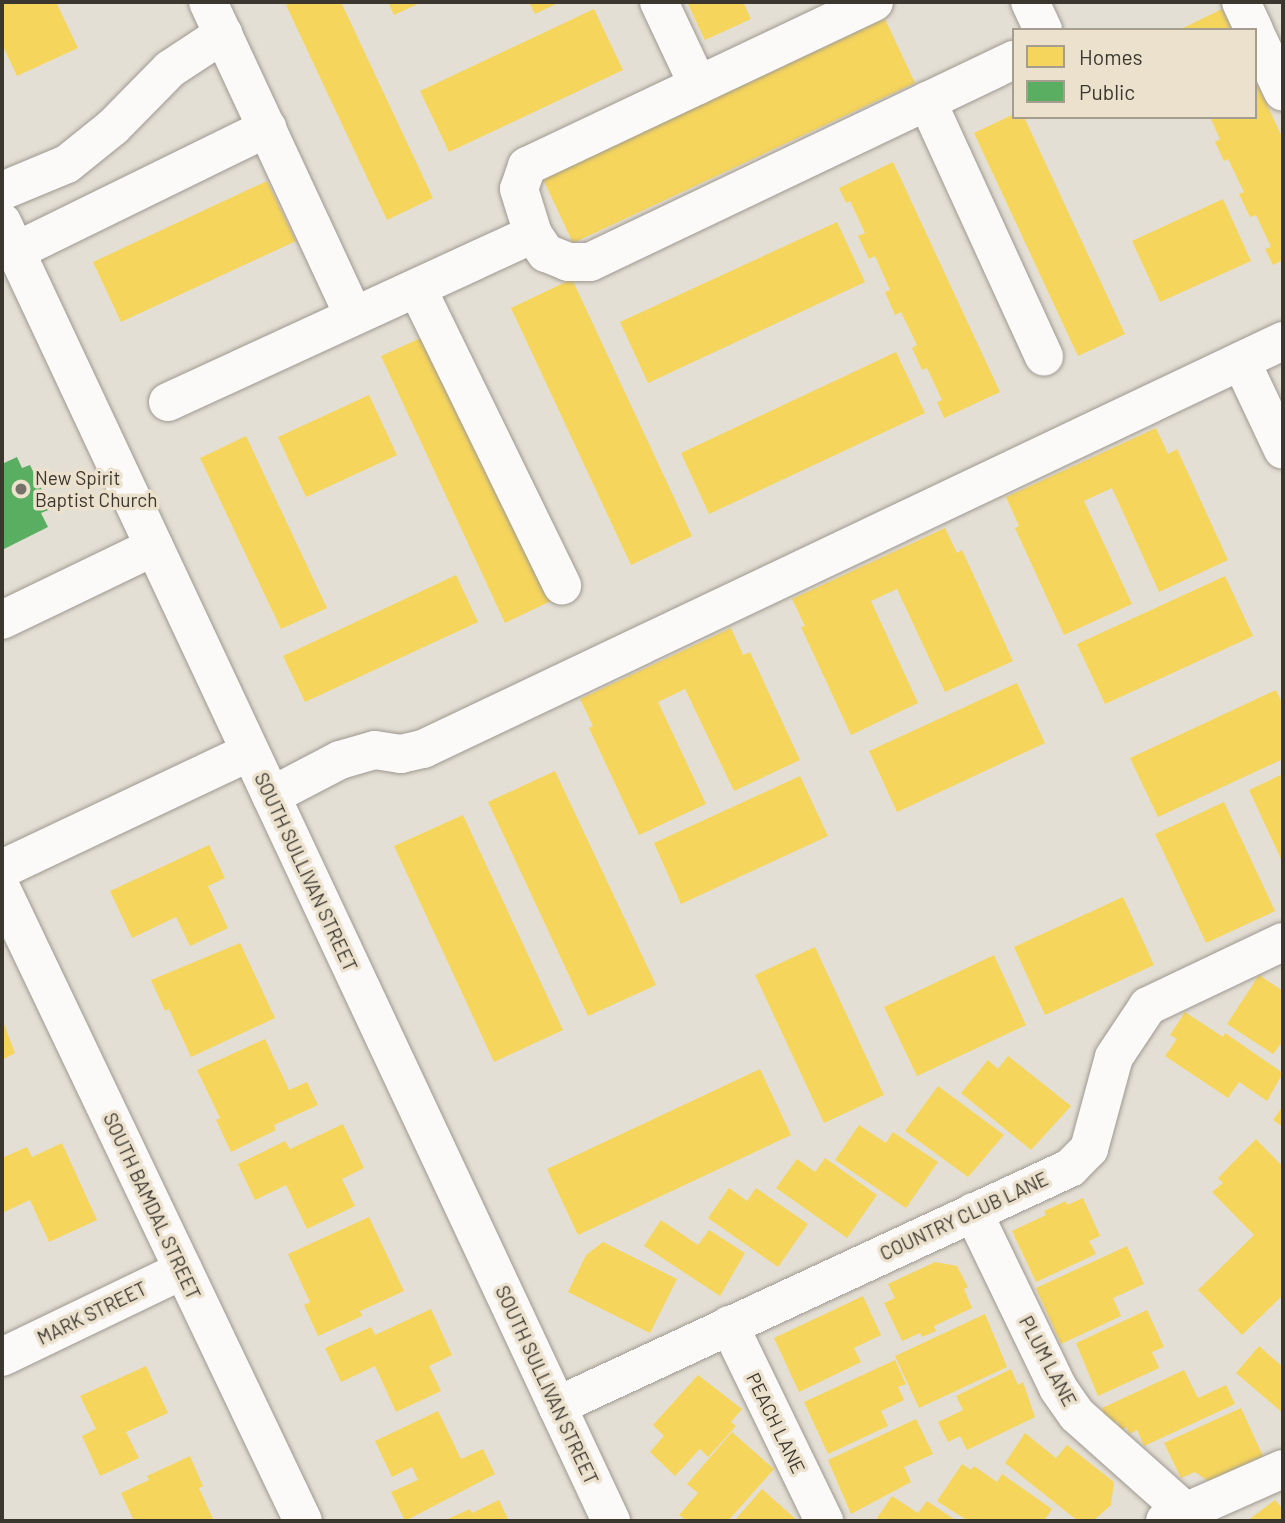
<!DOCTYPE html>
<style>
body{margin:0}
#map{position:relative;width:1285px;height:1523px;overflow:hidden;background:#e4dfd4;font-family:Barlow,sans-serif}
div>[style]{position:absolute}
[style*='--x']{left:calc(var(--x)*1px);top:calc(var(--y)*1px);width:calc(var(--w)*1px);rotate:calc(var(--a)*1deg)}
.homes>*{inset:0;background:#f6d55c}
.public>*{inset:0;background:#5aae61}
.roads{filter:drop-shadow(0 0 2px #9e9991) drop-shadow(0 0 2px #9e9991)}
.minor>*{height:38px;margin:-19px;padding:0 19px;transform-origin:19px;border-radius:19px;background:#fbfaf9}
.dots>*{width:19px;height:19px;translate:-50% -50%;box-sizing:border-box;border:4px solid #ebe1cd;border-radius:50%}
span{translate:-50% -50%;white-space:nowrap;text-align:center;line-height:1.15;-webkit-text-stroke:7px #ebe1cd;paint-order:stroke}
.poi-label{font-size:19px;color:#3b372f}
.left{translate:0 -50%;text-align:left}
.street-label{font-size:19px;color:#3b372f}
.frame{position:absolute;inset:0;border:4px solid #3b372f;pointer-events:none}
.legend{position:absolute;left:1012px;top:28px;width:245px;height:91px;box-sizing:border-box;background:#ebe1cd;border:2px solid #a59d8e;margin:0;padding:9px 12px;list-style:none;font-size:21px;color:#3b372f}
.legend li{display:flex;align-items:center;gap:14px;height:35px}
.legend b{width:35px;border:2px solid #a59d8e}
</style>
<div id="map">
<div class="homes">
<div style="clip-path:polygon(2px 2px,56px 2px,78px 48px,17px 76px,2px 44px)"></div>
<div style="clip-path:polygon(292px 2px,341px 2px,433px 198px,387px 220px,286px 5px)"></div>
<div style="clip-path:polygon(388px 2px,422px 2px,394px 15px)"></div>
<div style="clip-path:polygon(529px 2px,560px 2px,535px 14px)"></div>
<div style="clip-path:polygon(687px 2px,743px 2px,751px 19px,705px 40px)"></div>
<div style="clip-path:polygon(594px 9px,623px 70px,449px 152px,420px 91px)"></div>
<div style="clip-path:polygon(1222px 9px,1232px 30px,1179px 30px)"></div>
<div style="clip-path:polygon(885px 19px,915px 83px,573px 243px,543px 179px)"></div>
<div style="clip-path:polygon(1255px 79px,1283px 139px,1283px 260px,1273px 265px,1265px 249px,1271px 247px,1256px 215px,1250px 217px,1239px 194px,1244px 192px,1228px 159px,1224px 161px,1215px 142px,1220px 139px,1210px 117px,1255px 117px)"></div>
<div style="clip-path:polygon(1014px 114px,1014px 117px,1024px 117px,1125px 334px,1078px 356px,974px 133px)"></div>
<div style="clip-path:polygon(893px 162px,1000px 392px,944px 418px,937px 402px,942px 400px,927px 368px,922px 370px,912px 348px,917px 345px,901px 312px,895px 315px,885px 292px,890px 290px,875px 256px,869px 259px,858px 236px,865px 233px,850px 201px,846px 203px,839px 188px)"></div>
<div style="clip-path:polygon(267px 181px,296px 241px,121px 322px,93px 262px)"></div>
<div style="clip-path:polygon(1223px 199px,1251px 261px,1160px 302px,1132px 241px)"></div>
<div style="clip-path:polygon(837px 222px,865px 282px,648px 383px,620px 322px)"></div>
<div style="clip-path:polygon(572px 279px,692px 536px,631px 565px,511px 308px)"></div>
<div style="clip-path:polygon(427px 335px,551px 601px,505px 623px,381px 356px)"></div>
<div style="clip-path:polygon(896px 352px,925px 413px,709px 514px,681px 453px)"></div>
<div style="clip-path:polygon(369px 395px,397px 455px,306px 497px,278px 437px)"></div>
<div style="clip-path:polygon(1156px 428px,1168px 454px,1177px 449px,1228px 560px,1159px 592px,1112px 488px,1084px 501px,1132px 604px,1064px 635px,1015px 528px,1019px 526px,1006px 497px)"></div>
<div style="clip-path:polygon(246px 436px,327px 608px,281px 629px,200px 458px)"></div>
<div style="clip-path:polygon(945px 528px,957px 553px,962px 550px,1013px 661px,945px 692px,897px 589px,871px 601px,918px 703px,851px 735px,801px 627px,805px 626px,792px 599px)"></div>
<div style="clip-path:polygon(456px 575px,478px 622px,305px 702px,283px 656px)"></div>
<div style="clip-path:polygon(1225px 576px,1253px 636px,1105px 704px,1077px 644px)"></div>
<div style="clip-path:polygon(731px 628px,743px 655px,750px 652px,800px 760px,734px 791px,685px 689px,658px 702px,706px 804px,639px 835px,589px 728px,593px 726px,580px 699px)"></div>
<div style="clip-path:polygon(1017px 683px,1045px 743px,897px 812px,869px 751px)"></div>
<div style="clip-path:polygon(1276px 690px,1283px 705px,1283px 759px,1158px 817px,1130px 758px)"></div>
<div style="clip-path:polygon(555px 771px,656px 985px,588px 1016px,488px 802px)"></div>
<div style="clip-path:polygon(1283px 774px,1283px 863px,1249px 790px)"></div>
<div style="clip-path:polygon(800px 776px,828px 836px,681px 904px,654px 843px)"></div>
<div style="clip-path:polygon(1224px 802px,1275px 911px,1206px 943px,1155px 834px)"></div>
<div style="clip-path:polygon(463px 815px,563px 1030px,494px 1062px,394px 846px)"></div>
<div style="clip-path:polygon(209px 845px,225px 878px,208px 886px,228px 928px,190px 946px,176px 917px,132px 938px,110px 891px)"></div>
<div style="clip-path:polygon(1123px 897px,1154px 965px,1045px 1015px,1014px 947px)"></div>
<div style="clip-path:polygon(240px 943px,275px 1018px,191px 1057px,169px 1009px,165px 1011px,151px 980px)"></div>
<div style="clip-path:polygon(815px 947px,884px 1095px,824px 1123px,755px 975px)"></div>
<div style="clip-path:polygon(994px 955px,1026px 1025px,917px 1076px,884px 1007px)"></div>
<div style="clip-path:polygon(1259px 975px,1283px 991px,1283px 1041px,1273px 1054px,1227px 1024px)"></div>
<div style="clip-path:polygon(1185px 1012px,1223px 1037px,1225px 1033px,1283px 1073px,1267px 1101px,1239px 1082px,1228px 1098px,1165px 1056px,1177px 1039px,1170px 1035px)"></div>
<div style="clip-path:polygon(2px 1019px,15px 1053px,2px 1060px)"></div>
<div style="clip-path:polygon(265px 1039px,289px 1090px,307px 1082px,318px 1105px,274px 1125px,276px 1130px,231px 1152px,216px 1120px,220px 1118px,197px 1070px)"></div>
<div style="clip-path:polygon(1008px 1056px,1071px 1106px,1031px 1150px,961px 1093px,988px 1060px,998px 1069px)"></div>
<div style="clip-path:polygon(760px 1069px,791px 1135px,578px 1235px,547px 1169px)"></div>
<div style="clip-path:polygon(938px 1086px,1004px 1135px,968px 1177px,905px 1131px)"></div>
<div style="clip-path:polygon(1283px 1106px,1283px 1127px,1273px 1120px)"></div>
<div style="clip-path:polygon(343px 1124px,364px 1168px,342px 1179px,355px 1206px,307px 1229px,286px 1185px,255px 1200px,238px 1164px,285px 1141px,290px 1149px)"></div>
<div style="clip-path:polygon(859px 1125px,886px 1143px,893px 1132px,938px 1162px,906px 1208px,835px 1160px)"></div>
<div style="clip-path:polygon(1256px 1139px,1283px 1167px,1283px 1295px,1242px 1335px,1198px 1290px,1254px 1235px,1212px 1192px,1223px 1183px,1218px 1178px)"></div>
<div style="clip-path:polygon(62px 1143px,97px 1220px,49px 1242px,30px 1200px,2px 1213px,2px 1158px,27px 1147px,32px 1157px)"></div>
<div style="clip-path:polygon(825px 1158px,877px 1195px,847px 1238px,776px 1188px,797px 1159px,815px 1172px)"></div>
<div style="clip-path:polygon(729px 1188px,747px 1201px,756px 1188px,808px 1224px,778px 1267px,708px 1218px)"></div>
<div style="clip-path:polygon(1083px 1198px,1100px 1236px,1089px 1241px,1096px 1254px,1036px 1282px,1012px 1231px,1046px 1215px,1044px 1211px,1066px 1201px,1067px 1205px)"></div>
<div style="clip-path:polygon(369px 1217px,404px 1291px,360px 1311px,362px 1316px,318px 1336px,304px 1305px,310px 1302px,288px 1254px)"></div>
<div style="clip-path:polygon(661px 1220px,698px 1245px,709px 1230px,745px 1253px,720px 1296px,644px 1246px)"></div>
<div style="clip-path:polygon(603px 1242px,677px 1279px,650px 1333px,568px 1292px,586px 1255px)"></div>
<div style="clip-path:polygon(1127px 1246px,1144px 1284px,1113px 1298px,1121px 1316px,1061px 1344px,1036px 1288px)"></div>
<div style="clip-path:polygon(935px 1262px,957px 1266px,968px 1287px,964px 1289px,972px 1308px,934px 1326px,936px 1331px,922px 1337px,920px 1333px,902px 1341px,884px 1303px,895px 1298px,888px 1284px)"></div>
<div style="clip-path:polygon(863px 1296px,881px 1335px,854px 1348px,861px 1362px,799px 1392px,774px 1338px)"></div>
<div style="clip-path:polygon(431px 1309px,452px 1355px,429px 1366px,441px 1391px,396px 1412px,375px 1366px,341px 1382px,325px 1348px,371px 1327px,375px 1335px)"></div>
<div style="clip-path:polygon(1147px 1310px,1164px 1347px,1152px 1352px,1159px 1368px,1098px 1396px,1076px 1343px)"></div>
<div style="clip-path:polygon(985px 1314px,1007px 1367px,919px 1408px,895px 1356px)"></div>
<div style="clip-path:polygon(1259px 1346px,1283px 1367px,1283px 1413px,1236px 1373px)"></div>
<div style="clip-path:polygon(895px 1360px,906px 1384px,898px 1387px,904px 1400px,881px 1411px,888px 1426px,828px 1454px,804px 1402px)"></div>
<div style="clip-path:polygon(146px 1366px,168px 1413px,126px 1432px,139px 1458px,100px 1476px,82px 1436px,96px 1429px,80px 1396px)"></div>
<div style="clip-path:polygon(1011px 1369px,1018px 1385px,1023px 1382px,1035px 1417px,967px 1450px,960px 1436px,948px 1442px,938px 1422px,963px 1410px,956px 1396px)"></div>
<div style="clip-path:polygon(1184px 1370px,1198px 1398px,1226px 1385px,1235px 1404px,1144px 1446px,1137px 1430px,1129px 1434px,1127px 1427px,1121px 1430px,1117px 1421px,1109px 1425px,1102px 1408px)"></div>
<div style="clip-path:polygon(698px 1375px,742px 1409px,731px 1422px,736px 1426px,708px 1457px,700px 1449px,675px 1476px,650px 1452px,664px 1436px,653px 1425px)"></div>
<div style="clip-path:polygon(1241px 1408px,1263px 1456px,1208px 1481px,1195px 1472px,1181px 1478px,1164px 1443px)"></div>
<div style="clip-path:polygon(438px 1411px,461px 1459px,483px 1449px,495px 1474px,405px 1521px,391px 1492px,418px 1480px,412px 1467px,392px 1477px,375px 1441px)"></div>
<div style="clip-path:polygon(916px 1419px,933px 1454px,904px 1467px,911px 1482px,851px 1514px,828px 1460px)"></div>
<div style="clip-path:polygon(732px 1432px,774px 1469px,728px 1521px,687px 1521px,679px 1515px,698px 1493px,687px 1484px)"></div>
<div style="clip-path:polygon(1025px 1433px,1056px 1458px,1067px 1445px,1114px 1482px,1111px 1505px,1093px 1521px,1078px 1521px,1005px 1463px)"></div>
<div style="clip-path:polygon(190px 1456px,203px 1486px,199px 1488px,214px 1521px,134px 1521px,121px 1493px,149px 1480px,147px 1476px)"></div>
<div style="clip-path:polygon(962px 1464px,971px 1470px,974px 1466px,997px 1482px,1002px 1474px,1052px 1509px,1044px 1521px,968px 1521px,937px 1501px)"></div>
<div style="clip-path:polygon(762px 1489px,798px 1521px,734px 1521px)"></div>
<div style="clip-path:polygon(892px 1496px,918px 1513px,927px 1501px,957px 1521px,875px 1521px)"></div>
<div style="clip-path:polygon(499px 1500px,509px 1521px,443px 1521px,470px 1509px,472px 1513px)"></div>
<div style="clip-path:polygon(1275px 1500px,1283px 1509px,1283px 1521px,1247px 1521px)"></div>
</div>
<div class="public">
<div style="clip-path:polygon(17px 457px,22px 468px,30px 465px,51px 509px,41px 513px,48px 527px,2px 550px,2px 464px)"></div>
</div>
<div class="roads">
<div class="minor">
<div style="--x:208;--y:2;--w:346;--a:65.1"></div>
<div style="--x:659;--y:2;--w:92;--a:64.8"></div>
<div style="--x:874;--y:2;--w:384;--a:154.7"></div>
<div style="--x:527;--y:166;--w:24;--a:109"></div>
<div style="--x:519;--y:189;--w:47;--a:72.7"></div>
<div style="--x:533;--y:234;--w:23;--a:56"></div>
<div style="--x:546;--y:253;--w:24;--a:22"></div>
<div style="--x:568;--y:262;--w:22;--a:0"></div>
<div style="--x:590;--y:262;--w:470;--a:-25.5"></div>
<div style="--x:1030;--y:2;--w:31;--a:65"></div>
<div style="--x:1241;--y:2;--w:31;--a:65"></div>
<div style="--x:1255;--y:33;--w:65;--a:64.6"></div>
<div style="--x:927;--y:101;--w:281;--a:65.4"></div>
<div style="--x:2;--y:191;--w:70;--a:-22.6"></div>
<div style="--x:67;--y:164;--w:59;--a:-38.8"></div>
<div style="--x:113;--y:127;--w:81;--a:-45.5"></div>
<div style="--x:170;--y:69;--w:64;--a:-33.4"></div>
<div style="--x:2;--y:222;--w:1435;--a:64.88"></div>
<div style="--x:16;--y:251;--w:280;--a:-26.1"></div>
<div style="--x:417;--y:288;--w:331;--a:64"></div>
<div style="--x:1241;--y:361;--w:98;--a:64.7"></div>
<div style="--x:168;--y:402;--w:402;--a:-24.7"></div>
<div style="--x:2;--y:620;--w:169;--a:-25.7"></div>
<div style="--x:271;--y:796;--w:78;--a:-27.6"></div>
<div style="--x:340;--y:760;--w:36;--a:-16"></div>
<div style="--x:375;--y:750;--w:26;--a:9"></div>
<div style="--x:401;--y:754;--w:23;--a:-13"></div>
<div style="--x:423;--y:749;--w:952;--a:-25.38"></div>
<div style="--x:2;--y:869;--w:274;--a:-25.3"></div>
<div style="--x:2;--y:890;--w:699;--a:64.5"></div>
<div style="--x:973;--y:1212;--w:195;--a:64.2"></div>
<div style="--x:1058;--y:1388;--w:33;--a:55"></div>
<div style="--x:1077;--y:1415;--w:147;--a:41.7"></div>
<div style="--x:729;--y:1325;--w:218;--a:64.1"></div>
<div style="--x:2;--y:1357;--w:201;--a:-25.7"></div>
<div style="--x:557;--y:1406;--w:566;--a:-24.89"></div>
<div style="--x:1070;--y:1168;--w:27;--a:-45"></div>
<div style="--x:1089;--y:1149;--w:95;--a:-74.8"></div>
<div style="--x:1114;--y:1057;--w:61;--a:-56.3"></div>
<div style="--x:1148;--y:1006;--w:149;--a:-25.4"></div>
<div style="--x:1165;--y:1521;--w:129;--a:-23.8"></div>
</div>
</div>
<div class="dots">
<div style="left:21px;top:489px;background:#767269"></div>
</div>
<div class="poi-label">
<span class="left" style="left:35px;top:489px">New Spirit<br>Baptist Church</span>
</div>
<div class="street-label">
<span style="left:306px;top:872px;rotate:65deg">SOUTH SULLIVAN STREET</span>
<span style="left:152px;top:1206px;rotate:65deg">SOUTH BAMDAL STREET</span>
<span style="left:964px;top:1216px;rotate:-25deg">COUNTRY CLUB LANE</span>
<span style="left:92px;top:1313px;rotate:-26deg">MARK STREET</span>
<span style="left:1048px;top:1361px;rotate:62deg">PLUM LANE</span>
<span style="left:547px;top:1385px;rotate:65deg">SOUTH SULLIVAN STREET</span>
<span style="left:776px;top:1423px;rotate:64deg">PEACH LANE</span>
</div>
<div class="frame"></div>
<ul class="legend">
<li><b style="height:19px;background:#f6d55c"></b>Homes</li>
<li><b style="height:19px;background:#5aae61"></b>Public</li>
</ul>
</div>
